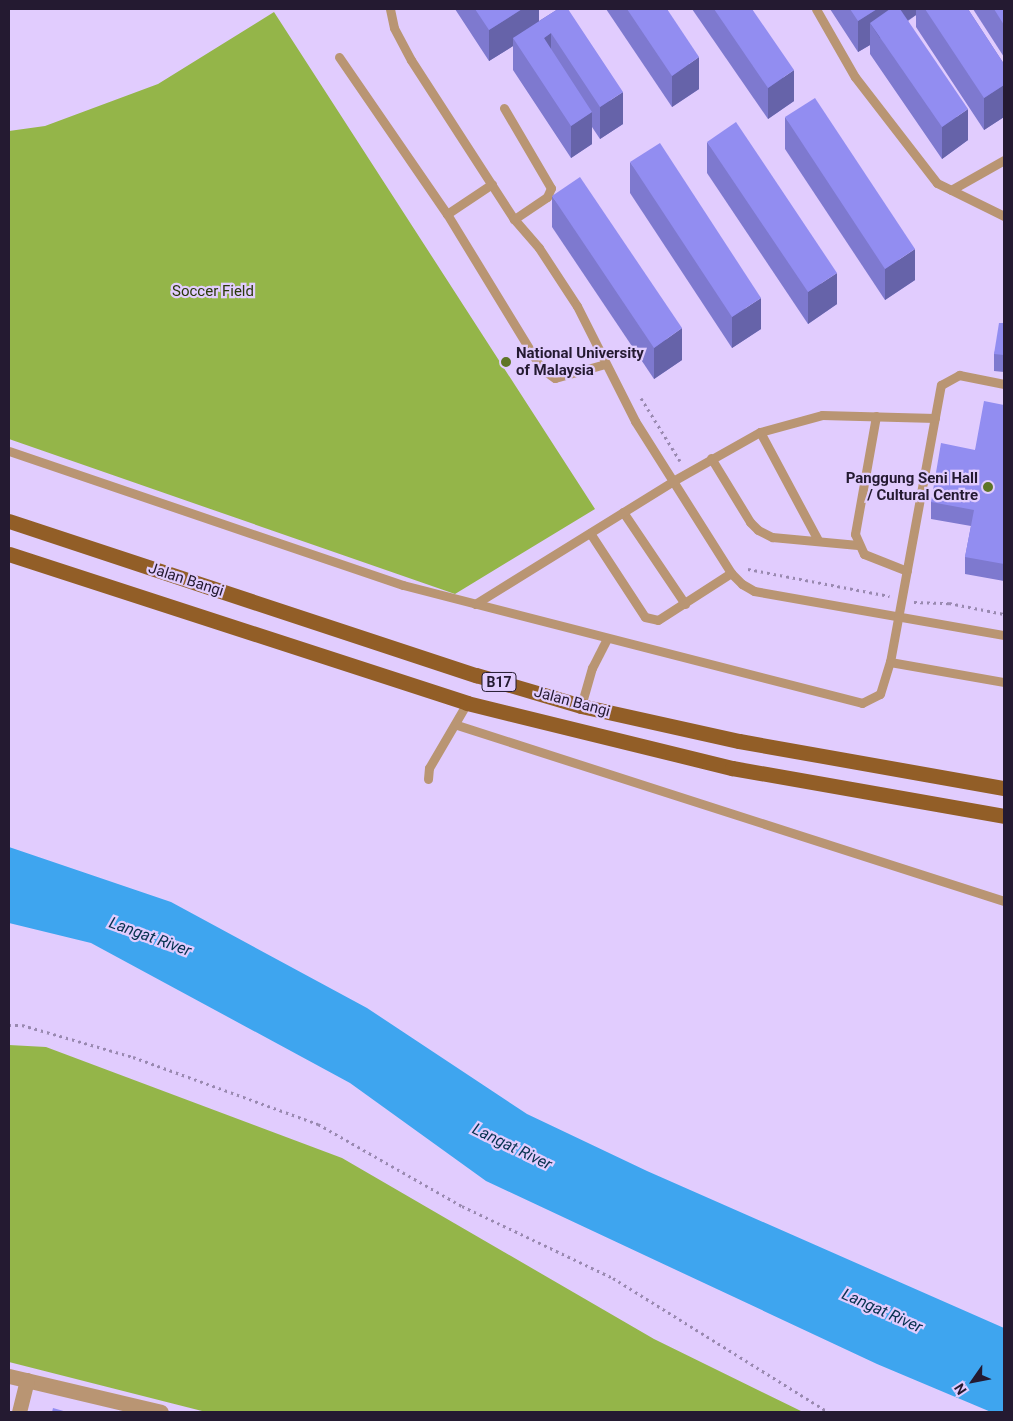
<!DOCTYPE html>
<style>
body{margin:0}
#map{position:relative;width:1013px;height:1421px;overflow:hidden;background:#e1ccfe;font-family:Roboto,sans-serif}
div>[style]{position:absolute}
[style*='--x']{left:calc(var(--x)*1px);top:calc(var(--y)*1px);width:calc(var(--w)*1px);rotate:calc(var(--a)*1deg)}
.green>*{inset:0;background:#94b549}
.water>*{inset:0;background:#3ea5ef}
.path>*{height:3px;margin-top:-1.5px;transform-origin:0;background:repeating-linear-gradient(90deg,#9989b0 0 2.5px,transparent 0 6.5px)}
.lane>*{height:9px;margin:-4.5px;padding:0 4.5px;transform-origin:4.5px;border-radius:4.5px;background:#b99573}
.street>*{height:15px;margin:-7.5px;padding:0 7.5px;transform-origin:7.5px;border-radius:7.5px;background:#b99573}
.primary>*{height:15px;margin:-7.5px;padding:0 7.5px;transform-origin:7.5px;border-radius:7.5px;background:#925e27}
.wall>*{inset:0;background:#7e79cf}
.shaded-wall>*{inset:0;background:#6663a9}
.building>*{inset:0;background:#928df1}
.dots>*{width:14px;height:14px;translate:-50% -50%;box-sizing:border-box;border:2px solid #e1ccfe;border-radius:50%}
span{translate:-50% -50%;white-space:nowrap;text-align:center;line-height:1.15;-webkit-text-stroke:4.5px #e1ccfe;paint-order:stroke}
.shield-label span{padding:1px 4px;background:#e1ccfe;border:1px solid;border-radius:4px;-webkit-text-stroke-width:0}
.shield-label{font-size:14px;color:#241a31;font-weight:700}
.park-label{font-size:15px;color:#2b390b}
.poi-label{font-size:15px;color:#241a31;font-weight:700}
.left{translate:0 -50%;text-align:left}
.right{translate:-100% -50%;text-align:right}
.street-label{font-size:15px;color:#241a31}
.water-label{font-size:16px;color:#05314e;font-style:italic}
.frame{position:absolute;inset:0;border:10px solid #241a31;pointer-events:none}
.north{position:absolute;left:948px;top:1356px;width:50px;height:50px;-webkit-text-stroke:4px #e1ccfe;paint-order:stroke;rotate:237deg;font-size:14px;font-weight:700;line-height:20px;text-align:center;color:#241a31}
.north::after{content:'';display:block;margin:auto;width:18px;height:22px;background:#241a31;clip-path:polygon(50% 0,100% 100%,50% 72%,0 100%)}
</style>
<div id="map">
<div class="green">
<div style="clip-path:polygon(274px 12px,595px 509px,455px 594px,9px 439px,9px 131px,45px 126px,158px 84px)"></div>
<div style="clip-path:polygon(9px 1045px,46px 1047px,342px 1158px,654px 1339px,803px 1412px,206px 1412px,9px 1362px)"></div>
</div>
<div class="water">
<div style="clip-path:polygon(9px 847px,171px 902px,367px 1008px,527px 1114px,647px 1171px,1004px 1328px,1004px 1412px,991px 1412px,877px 1364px,486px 1181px,350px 1083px,91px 943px,9px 923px)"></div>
</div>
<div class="path">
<div style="--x:641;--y:398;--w:74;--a:58.2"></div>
<div style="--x:748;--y:569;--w:144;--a:10.8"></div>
<div style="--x:914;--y:602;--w:35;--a:2"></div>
<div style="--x:949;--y:603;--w:56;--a:11.3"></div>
<div style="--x:9;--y:1025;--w:13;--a:0"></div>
<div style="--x:22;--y:1025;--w:116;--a:16.1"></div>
<div style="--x:133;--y:1057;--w:197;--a:19.9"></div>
<div style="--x:318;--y:1124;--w:166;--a:29.7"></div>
<div style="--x:462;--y:1206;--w:167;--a:25.5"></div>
<div style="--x:613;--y:1278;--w:253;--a:31.9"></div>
</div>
<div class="lane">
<div style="--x:390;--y:9;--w:19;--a:78"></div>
<div style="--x:394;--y:28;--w:36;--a:62"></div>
<div style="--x:411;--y:60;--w:189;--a:57.1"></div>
<div style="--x:514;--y:219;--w:38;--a:49"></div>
<div style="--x:539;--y:248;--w:69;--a:56.8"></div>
<div style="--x:577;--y:306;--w:129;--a:63.2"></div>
<div style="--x:635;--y:421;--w:180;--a:57.7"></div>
<div style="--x:731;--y:573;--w:16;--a:45"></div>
<div style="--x:742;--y:584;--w:14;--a:30"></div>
<div style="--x:754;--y:591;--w:254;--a:10"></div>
<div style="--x:816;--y:9;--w:78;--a:60.2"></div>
<div style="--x:855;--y:77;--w:134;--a:52.3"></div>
<div style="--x:937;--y:183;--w:75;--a:26.2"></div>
<div style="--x:339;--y:57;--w:191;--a:55.5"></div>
<div style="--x:447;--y:214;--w:54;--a:-33.7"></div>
<div style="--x:504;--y:108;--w:93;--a:59.6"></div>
<div style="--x:551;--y:188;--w:10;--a:114"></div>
<div style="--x:547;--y:197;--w:40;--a:146"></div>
<div style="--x:951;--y:190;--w:61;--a:-29.5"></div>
<div style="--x:447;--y:214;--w:180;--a:58.6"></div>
<div style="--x:541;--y:368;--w:17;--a:36"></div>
<div style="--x:555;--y:378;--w:52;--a:-15.6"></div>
<div style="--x:876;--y:416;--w:120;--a:100.1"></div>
<div style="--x:855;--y:534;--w:22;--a:66"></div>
<div style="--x:864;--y:554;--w:46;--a:21.6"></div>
<div style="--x:760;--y:432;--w:123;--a:61.8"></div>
<div style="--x:9;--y:451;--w:416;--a:18.8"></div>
<div style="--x:403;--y:585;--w:474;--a:14.4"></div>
<div style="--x:862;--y:703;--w:20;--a:-27"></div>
<div style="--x:880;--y:694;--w:34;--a:-73"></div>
<div style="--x:890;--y:662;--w:282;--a:-79.6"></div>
<div style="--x:941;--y:385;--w:21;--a:-29"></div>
<div style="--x:959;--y:375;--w:46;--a:11.3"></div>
<div style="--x:711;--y:458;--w:75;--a:58.6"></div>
<div style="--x:750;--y:522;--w:11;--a:45"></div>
<div style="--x:758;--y:530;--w:16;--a:27"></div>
<div style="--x:772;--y:537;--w:86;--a:5.3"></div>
<div style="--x:623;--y:512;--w:111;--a:56"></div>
<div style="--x:590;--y:533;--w:100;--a:56.8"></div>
<div style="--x:645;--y:617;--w:13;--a:13"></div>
<div style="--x:658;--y:620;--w:87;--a:-32.8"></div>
<div style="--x:475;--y:604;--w:233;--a:-31.8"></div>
<div style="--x:673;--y:481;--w:100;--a:-29.4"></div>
<div style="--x:760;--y:432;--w:64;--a:-15.3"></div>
<div style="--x:822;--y:415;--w:113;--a:1.5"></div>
<div style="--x:890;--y:662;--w:116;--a:10"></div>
<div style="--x:581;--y:706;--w:40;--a:-74"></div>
<div style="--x:592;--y:668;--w:31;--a:-63"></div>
<div style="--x:457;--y:725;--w:575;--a:17.84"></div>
<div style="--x:428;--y:779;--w:11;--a:-85"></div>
<div style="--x:429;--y:768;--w:75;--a:-59.7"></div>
</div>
<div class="street">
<div style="--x:9;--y:1376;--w:156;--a:13.3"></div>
<div style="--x:19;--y:1412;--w:33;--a:-76"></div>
</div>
<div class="primary">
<div style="--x:9;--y:521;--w:492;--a:18.3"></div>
<div style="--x:476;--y:675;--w:109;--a:16.4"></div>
<div style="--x:581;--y:706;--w:162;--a:12.5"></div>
<div style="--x:739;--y:741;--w:269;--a:10.1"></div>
<div style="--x:9;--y:554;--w:482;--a:18"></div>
<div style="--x:467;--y:703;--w:273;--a:13.8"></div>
<div style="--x:732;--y:768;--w:276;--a:10"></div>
</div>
<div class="wall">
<div style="clip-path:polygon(455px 9px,539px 9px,539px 21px,558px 9px,623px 124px,600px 139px,592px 127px,592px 144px,571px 158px,513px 70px,513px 46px,489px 61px)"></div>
<div style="clip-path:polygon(606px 9px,667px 9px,699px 89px,672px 107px)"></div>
<div style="clip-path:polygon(692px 9px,752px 9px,794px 101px,768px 119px)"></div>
<div style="clip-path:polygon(830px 9px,968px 9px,1004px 64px,1004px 117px,984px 130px,916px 27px,916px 15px,908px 21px,968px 140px,942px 159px,870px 54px,870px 45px,858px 52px)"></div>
<div style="clip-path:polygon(973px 9px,1004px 9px,1004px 57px)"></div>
<div style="clip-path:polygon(785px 117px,915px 280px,885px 300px,785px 149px)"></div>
<div style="clip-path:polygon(707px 142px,837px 304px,808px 324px,707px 173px)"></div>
<div style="clip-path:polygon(630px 162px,761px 329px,732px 348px,630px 193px)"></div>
<div style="clip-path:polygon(552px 196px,682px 360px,654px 379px,552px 227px)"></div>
<div style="clip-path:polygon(1004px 323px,1004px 372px,994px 371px,994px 354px)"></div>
<div style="clip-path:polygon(1004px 405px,1004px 581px,965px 574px,965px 557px,971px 526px,931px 519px,931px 502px,975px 450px)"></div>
</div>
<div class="shaded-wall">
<div style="clip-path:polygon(522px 9px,539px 9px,539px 29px,513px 38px,513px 46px,489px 61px,489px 30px)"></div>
<div style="clip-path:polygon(877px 9px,916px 9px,916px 15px,880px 38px,870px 23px,870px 45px,858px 52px,858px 21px)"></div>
<div style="clip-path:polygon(551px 33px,551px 65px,544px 38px)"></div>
<div style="clip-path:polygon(699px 57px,699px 89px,672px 107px,672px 76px)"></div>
<div style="clip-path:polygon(794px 70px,794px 101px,768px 119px,768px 88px)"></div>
<div style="clip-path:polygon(1004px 85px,1004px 117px,984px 130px,984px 98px)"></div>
<div style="clip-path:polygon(623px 92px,623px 124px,600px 139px,600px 107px)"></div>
<div style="clip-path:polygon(968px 109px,968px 140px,942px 159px,942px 127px)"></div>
<div style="clip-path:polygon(592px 112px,592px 144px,571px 158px,571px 126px)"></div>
<div style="clip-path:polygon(915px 249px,915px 280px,885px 300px,885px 269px)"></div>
<div style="clip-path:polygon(837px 273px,837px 304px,808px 324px,808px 292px)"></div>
<div style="clip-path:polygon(761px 298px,761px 329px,732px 348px,732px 317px)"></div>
<div style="clip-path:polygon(682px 328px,682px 360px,654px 379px,654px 348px)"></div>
</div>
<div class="building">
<div style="clip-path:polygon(475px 9px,522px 9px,489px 30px)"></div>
<div style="clip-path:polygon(558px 9px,568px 9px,623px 92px,600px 107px,551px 33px,544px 38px,592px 112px,571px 126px,513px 38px)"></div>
<div style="clip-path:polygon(627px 9px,667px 9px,699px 57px,672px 76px)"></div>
<div style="clip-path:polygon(714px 9px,752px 9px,794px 70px,768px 88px)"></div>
<div style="clip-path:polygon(850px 9px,877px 9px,858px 21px)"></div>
<div style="clip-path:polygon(890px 9px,900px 9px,968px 109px,942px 127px,870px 23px)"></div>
<div style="clip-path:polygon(925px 9px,968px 9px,1004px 64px,1004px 85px,984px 98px)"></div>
<div style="clip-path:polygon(994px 9px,1004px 9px,1004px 25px)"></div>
<div style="clip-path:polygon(815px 98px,915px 249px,885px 269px,785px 117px)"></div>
<div style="clip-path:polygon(736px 122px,837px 273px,808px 292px,707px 142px)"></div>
<div style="clip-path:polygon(660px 143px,761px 298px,732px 317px,630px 162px)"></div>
<div style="clip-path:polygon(580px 177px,682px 328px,654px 348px,552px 196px)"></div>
<div style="clip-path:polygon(999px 323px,1004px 323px,1004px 355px,994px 354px)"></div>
<div style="clip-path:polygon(984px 401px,1004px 405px,1004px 564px,965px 557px,974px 510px,931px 502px,941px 443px,975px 450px)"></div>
<div style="clip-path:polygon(53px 1408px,67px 1412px,52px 1412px)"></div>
</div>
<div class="dots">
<div style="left:506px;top:362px;background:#5e7526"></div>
<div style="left:988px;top:487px;background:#5e7526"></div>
</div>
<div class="shield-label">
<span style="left:499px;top:682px">B17</span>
</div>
<div class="park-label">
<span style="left:213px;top:292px">Soccer Field</span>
</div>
<div class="poi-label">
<span class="left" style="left:516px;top:362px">National University<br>of Malaysia</span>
<span class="right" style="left:978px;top:487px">Panggung Seni Hall<br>/ Cultural Centre</span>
</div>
<div class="street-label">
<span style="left:186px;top:580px;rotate:18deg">Jalan Bangi</span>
<span style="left:572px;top:702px;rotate:15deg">Jalan Bangi</span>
</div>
<div class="water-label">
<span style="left:150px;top:937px;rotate:20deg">Langat River</span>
<span style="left:512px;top:1147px;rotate:26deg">Langat River</span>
<span style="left:882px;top:1311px;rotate:24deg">Langat River</span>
</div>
<div class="frame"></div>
<div class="north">N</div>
</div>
